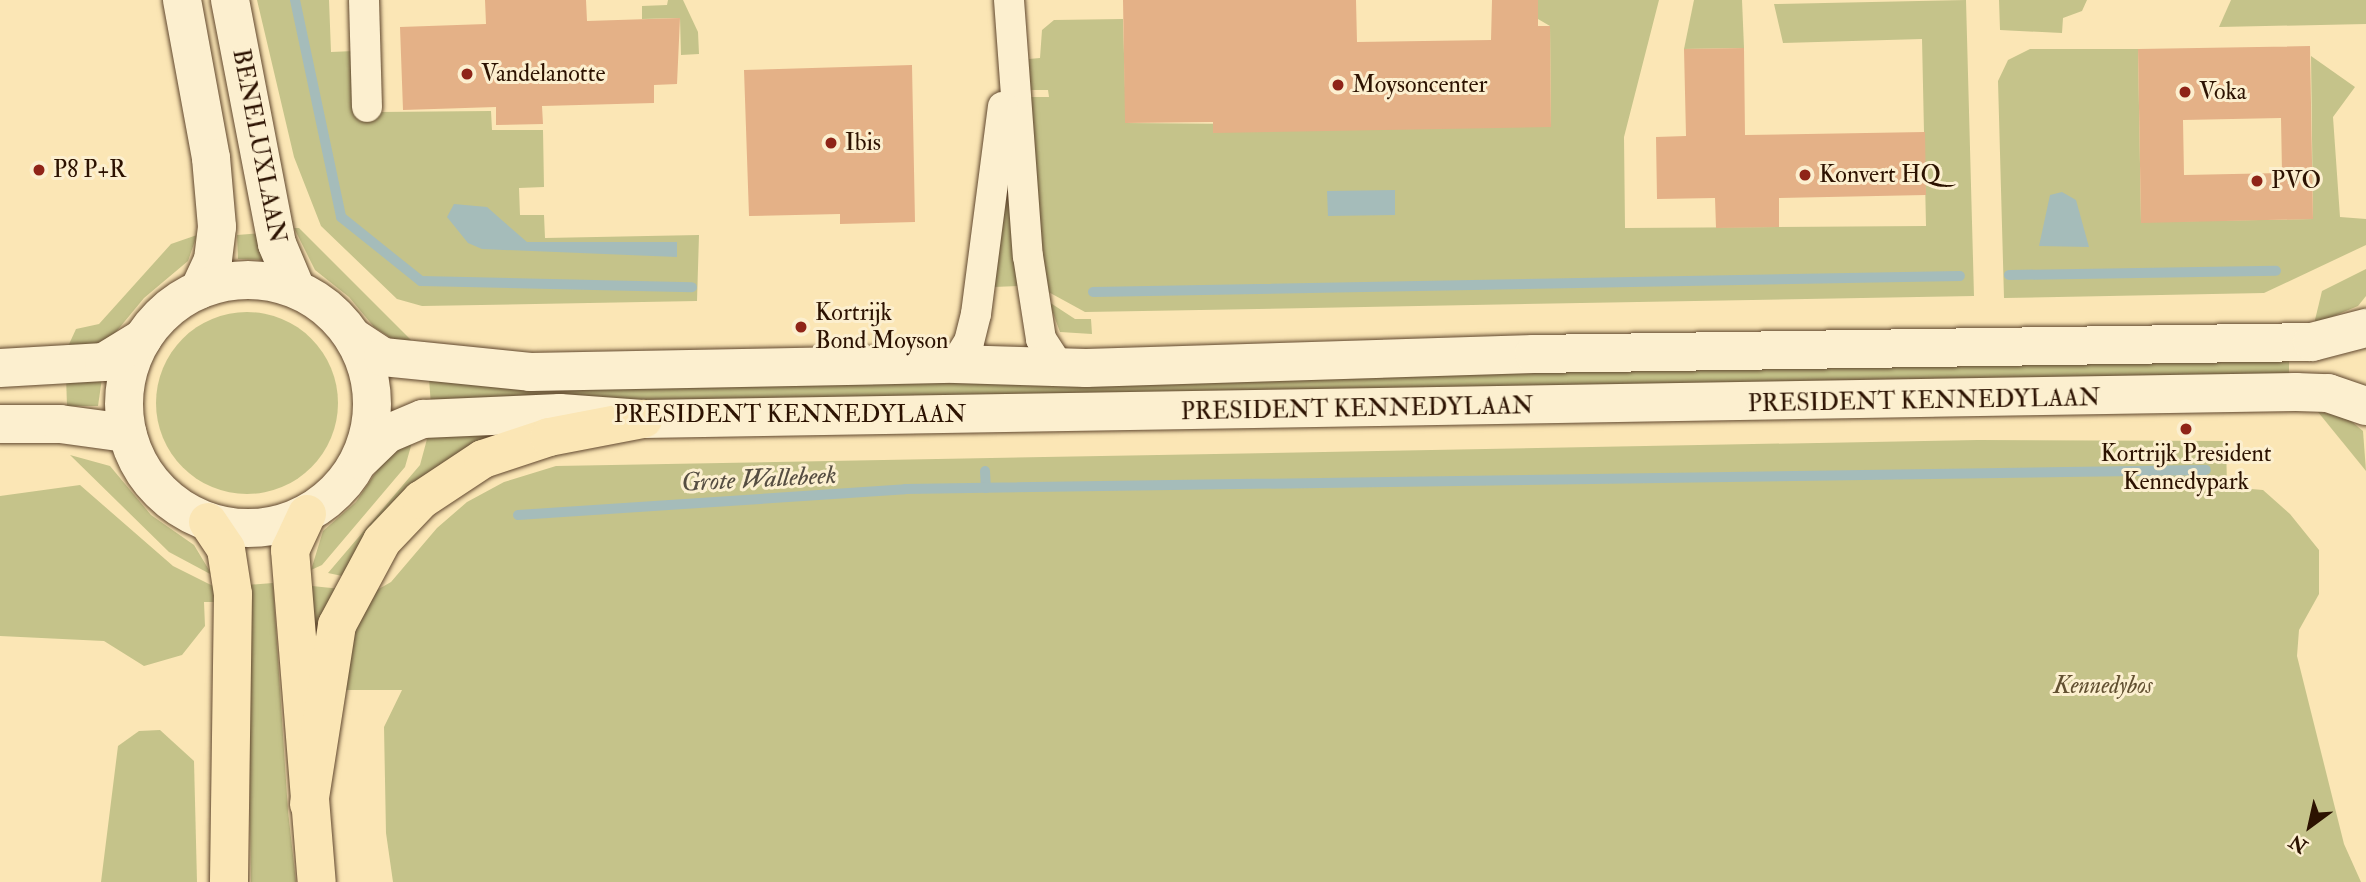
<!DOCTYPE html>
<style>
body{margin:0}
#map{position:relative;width:2366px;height:882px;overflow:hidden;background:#fbe6b5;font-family:"IM FELL Double Pica",serif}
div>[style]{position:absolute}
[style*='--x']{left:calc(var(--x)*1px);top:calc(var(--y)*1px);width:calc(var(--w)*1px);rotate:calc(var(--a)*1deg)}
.green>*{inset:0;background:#c5c38a}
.round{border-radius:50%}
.water>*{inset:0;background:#a5bcba}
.stream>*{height:10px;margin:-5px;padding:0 5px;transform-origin:5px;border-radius:5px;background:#a5bcba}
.building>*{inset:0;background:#e4b187}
.roads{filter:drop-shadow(0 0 2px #60472e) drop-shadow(0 0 2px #60472e)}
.minor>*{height:30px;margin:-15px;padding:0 15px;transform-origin:15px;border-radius:15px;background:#fcefcf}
.secondary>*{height:38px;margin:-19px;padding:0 19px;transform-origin:19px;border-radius:19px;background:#fcefcf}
.secondary>.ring{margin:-19px;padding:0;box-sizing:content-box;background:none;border:38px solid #fcefcf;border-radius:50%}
.motorway>*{height:38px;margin:-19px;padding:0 19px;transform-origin:19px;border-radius:19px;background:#fbe6b5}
.dots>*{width:19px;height:19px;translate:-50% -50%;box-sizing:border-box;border:4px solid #fcefcf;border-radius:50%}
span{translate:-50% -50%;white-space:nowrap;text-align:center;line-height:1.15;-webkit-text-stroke:6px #fcefcf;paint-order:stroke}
.poi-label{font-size:24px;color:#2c1201}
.left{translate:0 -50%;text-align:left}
.street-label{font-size:24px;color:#2c1201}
.park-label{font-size:24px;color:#625031;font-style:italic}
.water-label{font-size:26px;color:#564e42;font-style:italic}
.north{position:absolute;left:2275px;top:791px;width:70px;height:70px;-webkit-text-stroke:5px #fcefcf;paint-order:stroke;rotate:213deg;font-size:19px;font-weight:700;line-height:28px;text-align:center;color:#2c1201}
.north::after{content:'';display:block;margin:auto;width:24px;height:32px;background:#2c1201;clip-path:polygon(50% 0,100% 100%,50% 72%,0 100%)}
</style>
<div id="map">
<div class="green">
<div style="clip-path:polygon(257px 0,329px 0,331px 52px,354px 51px,379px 112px,491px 111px,492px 130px,543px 130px,544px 187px,519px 188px,520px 215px,544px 215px,545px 238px,699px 235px,697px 301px,422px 306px,397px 299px,321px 226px,294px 157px)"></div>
<div style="clip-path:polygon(668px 0,683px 0,698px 32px,699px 54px,681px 55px,680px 18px,642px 19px,642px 6px,667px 5px)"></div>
<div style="clip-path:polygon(1538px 0,1659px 0,1624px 137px,1625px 228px,1926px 226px,1922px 39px,1783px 43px,1774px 4px,1966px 0,1974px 296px,1085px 312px,1043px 289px,1030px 97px,1049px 97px,1048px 90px,1030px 90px,1029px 59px,1040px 58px,1042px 30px,1054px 20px,1123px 19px,1126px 123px,1551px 127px,1550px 26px,1538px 19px)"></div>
<div style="clip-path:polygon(1694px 0,1742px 0,1744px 48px,1684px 49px)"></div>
<div style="clip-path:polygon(1999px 0,2087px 0,2082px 11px,2063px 18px,2062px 33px,2000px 30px)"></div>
<div style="clip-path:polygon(2231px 0,2366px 0,2366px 24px,2219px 27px)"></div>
<div style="clip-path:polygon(2030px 49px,2138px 49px,2141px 222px,2313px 219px,2311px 56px,2355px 87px,2333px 117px,2340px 217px,2366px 219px,2366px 245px,2264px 293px,2004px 298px,1998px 81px,2008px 60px)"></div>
<div style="clip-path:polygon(1007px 180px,1020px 286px,994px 287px)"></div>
<div style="clip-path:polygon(294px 228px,299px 228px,413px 342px,397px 342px,374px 327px,349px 297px,315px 270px)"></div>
<div style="clip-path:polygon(264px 233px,269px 260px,238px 259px,237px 235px)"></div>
<div style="clip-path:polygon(197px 235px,188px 261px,144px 298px,106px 344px,65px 353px,76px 329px,99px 324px,171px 244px)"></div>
<div style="clip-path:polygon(2366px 269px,2366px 296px,2358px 306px,2314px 324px,2322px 291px)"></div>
<div style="clip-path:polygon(1049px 302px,1075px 319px,1091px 319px,1092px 334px,1060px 332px)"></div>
<div class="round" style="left:156px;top:312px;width:182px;height:182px"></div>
<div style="clip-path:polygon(2289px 361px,2289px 377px,431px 406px,429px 378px)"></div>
<div style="clip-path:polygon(66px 376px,102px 378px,98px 406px,67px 406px)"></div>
<div style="clip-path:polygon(2318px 412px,2345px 416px,2363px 431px,2366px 471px)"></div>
<div style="clip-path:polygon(430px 428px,541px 430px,347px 577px,328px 573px,420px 465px)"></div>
<div style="clip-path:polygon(415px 432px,405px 467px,322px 565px,311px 570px,323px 531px,356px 502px,390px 451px)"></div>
<div style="clip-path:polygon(1978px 440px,2226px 441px,2227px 487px,2263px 490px,2290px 514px,2319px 550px,2319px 594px,2299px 630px,2297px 656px,2344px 844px,2361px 882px,393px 882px,386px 833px,384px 727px,402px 690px,336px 690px,338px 671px,370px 594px,391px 582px,437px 528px,467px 502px,504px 482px,556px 466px)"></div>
<div style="clip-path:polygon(70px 455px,110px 466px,151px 515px,194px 545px,212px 575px,169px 552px)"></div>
<div style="clip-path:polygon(80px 485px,173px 566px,213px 586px,214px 602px,204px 602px,205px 626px,182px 655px,144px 666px,104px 641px,0 636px,0 496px)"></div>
<div style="clip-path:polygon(273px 583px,288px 811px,296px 882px,251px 882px,246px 585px)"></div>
<div style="clip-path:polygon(312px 586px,341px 589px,316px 639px)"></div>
<div style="clip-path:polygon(160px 730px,194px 761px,197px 882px,101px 882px,118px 746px,139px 731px)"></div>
</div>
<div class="water">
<div style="clip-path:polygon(1395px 190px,1395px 215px,1328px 216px,1327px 191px)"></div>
<div style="clip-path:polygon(2062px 192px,2076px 200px,2089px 247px,2039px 246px,2050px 195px)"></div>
<div style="clip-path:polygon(454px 204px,487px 207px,527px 242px,677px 242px,677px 257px,482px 249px,468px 243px,447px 217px)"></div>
</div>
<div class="stream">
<div style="--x:295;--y:0;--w:222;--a:78"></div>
<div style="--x:341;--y:217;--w:102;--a:38.7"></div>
<div style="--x:421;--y:281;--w:271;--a:1.3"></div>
<div style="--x:2009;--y:275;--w:267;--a:-0.9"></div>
<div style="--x:1093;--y:292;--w:867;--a:-1.06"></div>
<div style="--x:985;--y:471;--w:17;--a:87"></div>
<div style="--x:518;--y:515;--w:388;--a:-3.8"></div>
<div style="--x:905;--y:489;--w:1301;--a:-0.84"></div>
</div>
<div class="building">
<div style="clip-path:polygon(485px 0,586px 0,587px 21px,680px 18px,677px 84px,654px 85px,654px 103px,542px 106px,543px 124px,496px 125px,496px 107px,403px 110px,400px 27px,486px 24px)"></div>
<div style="clip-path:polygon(1123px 0,1356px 0,1357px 42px,1491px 40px,1492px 0,1538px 0,1538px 26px,1550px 26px,1551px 127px,1213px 133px,1213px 122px,1125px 123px)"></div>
<div style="clip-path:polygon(evenodd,2310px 46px,2313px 219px,2141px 223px,2138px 49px,2310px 46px,2281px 118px,2282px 173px,2184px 175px,2183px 120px,2281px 118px)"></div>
<div style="clip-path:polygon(1744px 48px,1745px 135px,1925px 132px,1926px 195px,1779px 198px,1779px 227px,1716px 228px,1715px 198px,1657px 199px,1656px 137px,1686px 136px,1684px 49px)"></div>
<div style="clip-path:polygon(912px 65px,915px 222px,840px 224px,840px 214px,749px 216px,744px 70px)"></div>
</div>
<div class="roads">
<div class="minor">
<div style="--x:364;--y:0;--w:107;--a:88.4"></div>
<div style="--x:1009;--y:0;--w:257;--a:85.8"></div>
<div style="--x:1028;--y:256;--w:84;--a:81.1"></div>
<div style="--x:1041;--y:339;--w:31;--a:57"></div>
<div style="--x:955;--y:364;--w:26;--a:-58"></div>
<div style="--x:969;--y:342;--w:29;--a:-76"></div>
<div style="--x:976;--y:314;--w:209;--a:-82.6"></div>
</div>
<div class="secondary">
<div style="--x:182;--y:0;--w:161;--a:79.6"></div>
<div style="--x:211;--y:158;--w:69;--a:85"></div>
<div style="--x:217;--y:227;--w:33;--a:97"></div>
<div style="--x:213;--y:260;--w:33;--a:115"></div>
<div style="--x:230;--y:0;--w:248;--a:79.1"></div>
<div style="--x:277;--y:244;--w:49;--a:67.1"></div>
<div class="ring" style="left:124px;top:280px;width:210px;height:210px"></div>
<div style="--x:354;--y:338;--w:35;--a:33"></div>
<div style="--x:383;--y:357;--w:148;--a:5.8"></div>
<div style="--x:530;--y:372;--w:425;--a:-1.1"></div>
<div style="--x:955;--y:364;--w:131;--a:1.7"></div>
<div style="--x:1086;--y:368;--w:448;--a:-1.8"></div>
<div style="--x:1534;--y:354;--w:778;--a:-0.88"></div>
<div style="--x:2312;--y:342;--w:56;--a:-14.5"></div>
<div style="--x:0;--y:368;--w:104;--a:-3.3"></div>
<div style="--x:104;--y:362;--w:46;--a:-31.6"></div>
<div style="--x:0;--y:424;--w:60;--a:0"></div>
<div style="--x:60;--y:424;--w:68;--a:7.7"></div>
<div style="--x:360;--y:460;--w:37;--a:-44"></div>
<div style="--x:387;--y:434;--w:39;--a:-23"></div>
<div style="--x:423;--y:419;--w:137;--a:-2.5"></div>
<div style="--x:560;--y:413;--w:83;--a:4.1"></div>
<div style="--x:643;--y:419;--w:1653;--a:-0.94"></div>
<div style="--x:2296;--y:392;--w:32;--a:2"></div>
<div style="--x:2328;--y:393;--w:40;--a:18.9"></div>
</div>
<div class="motorway">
<div style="--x:307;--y:514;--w:40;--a:115"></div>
<div style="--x:290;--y:550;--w:333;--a:85.4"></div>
<div style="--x:208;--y:522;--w:32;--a:56"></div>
<div style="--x:226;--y:549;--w:46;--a:81.2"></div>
<div style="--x:233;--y:594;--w:288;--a:90.8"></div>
<div style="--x:309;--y:804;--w:181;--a:-81.1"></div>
<div style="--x:337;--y:625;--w:95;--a:-61.8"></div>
<div style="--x:382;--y:541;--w:57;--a:-46.4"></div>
<div style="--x:421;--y:500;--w:74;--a:-33.5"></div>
<div style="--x:483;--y:459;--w:70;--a:-18.4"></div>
<div style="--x:549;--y:437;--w:96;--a:-10.8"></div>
</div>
</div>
<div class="dots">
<div style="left:467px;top:74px;background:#8f2418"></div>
<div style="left:1338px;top:85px;background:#8f2418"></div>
<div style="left:2185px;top:92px;background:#8f2418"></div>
<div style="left:831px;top:143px;background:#8f2418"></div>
<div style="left:39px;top:170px;background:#8f2418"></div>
<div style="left:1805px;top:175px;background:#8f2418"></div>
<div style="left:2257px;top:181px;background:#8f2418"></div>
<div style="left:801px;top:327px;background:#8f2418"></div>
<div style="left:2186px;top:429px;background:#8f2418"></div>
</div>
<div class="poi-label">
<span class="left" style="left:481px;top:74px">Vandelanotte</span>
<span class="left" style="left:1352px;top:85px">Moysoncenter</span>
<span class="left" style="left:2199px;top:92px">Voka</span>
<span class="left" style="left:845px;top:143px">Ibis</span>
<span class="left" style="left:53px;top:170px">P8 P+R</span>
<span class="left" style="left:1819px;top:175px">Konvert HQ</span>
<span class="left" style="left:2271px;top:181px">PVO</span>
<span class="left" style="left:815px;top:327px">Kortrijk<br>Bond Moyson</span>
<span style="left:2186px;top:468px">Kortrijk President<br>Kennedypark</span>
</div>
<div class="street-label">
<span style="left:259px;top:146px;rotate:79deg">BENELUXLAAN</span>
<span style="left:1924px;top:401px;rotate:-1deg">PRESIDENT KENNEDYLAAN</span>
<span style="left:1357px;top:409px;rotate:-1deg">PRESIDENT KENNEDYLAAN</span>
<span style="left:790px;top:415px">PRESIDENT KENNEDYLAAN</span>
</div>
<div class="park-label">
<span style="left:2103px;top:686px">Kennedybos</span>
</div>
<div class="water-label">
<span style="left:759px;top:480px;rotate:-3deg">Grote Wallebeek</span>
</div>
<div class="north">N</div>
</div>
